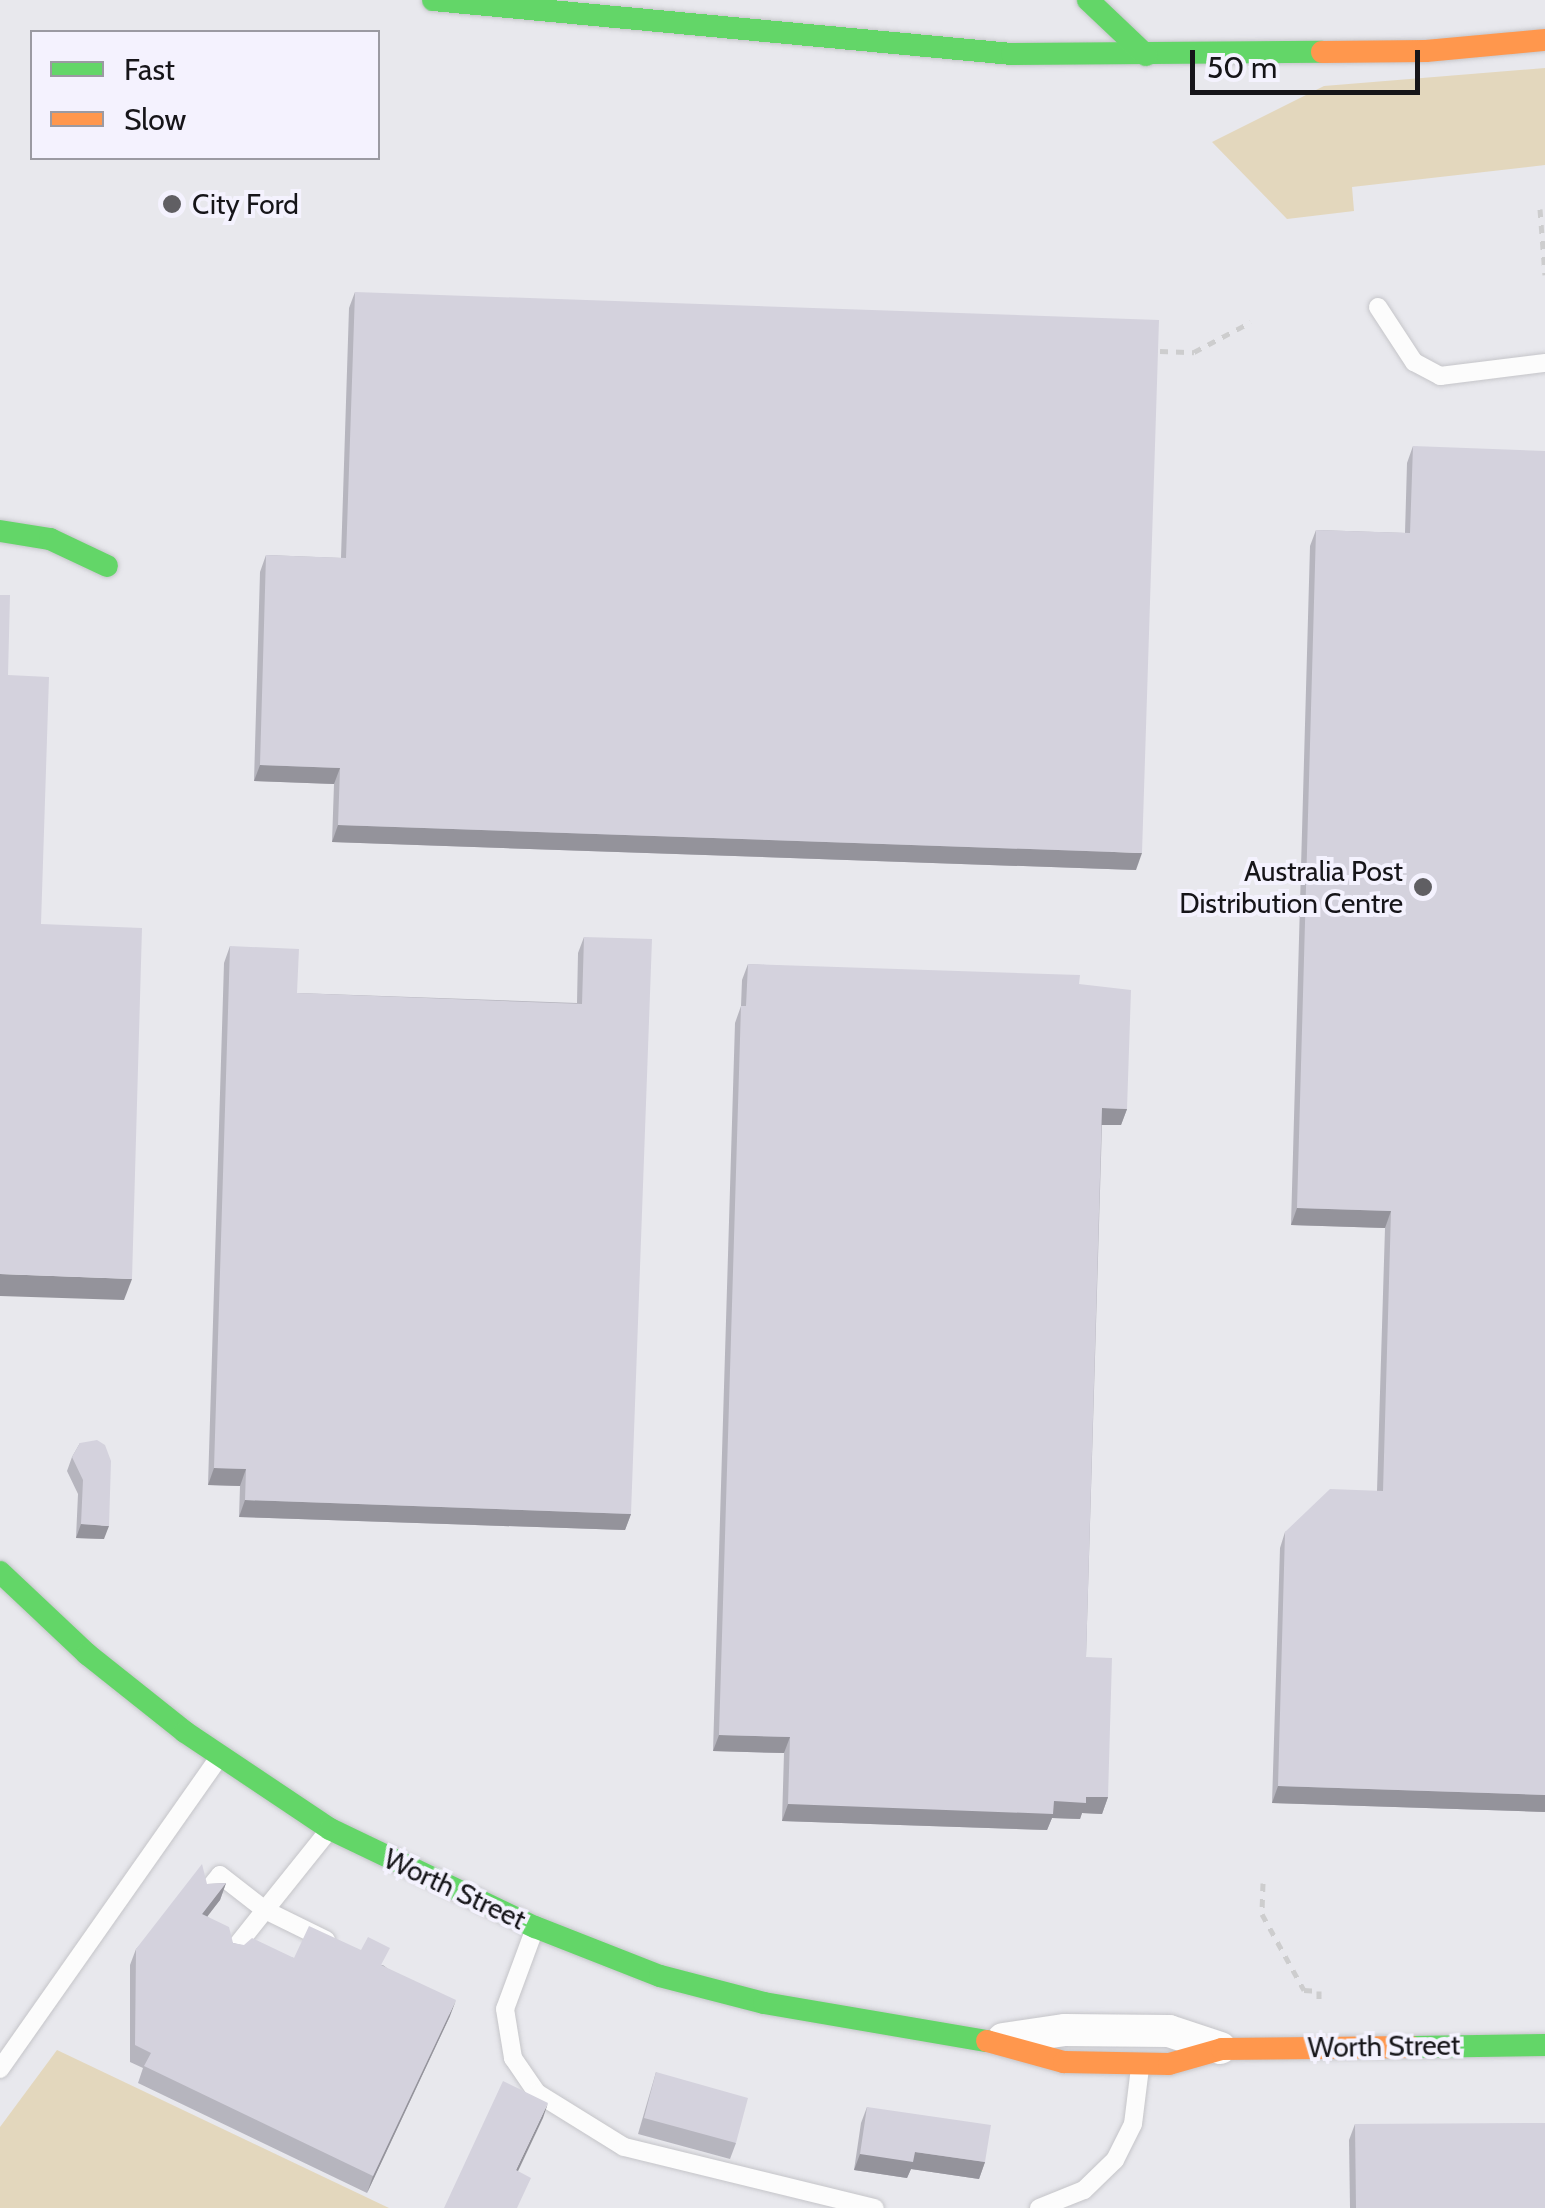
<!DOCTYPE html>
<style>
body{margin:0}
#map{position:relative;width:1545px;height:2208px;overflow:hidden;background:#e8e8ed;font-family:Cabin,sans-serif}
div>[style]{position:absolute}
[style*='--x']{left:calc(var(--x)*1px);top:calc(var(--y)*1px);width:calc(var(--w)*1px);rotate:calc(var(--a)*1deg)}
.green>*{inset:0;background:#e3d7bd}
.path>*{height:5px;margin-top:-2.5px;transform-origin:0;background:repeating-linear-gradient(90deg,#cdcdce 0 8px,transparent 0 16px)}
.roads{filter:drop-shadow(0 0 2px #c5c5c9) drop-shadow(0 0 2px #c5c5c9)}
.lane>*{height:18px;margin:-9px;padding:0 9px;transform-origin:9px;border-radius:9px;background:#fcfcfc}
.street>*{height:32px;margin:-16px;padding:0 16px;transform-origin:16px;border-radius:16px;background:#fcfcfc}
.fast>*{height:22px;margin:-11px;padding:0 11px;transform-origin:11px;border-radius:11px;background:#63d668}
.slow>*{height:22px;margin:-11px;padding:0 11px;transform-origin:11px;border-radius:11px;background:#ff974d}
.wall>*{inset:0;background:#b6b5be}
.shaded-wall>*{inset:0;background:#94939b}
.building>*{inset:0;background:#d4d2dd}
.dots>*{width:28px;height:28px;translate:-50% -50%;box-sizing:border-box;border:5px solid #f4f2fe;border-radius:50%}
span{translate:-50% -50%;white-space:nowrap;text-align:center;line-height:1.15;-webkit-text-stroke:8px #f4f2fe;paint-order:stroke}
.poi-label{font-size:28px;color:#161519}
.left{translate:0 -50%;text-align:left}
.right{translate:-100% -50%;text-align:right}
.street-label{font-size:28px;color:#161519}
.legend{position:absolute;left:30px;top:30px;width:350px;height:130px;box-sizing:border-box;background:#f4f2fe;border:2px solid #9b9aa2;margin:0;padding:12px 18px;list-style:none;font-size:30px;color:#161519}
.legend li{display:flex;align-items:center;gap:20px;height:50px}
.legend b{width:50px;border:2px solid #9b9aa2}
.scale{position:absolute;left:1190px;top:50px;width:230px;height:45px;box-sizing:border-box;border:5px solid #161519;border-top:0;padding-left:12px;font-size:30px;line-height:35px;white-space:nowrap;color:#161519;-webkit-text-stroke:8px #f4f2fe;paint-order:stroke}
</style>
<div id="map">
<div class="green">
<div style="clip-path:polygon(1545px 68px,1545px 165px,1352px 187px,1354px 211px,1287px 219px,1212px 142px,1324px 86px)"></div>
<div style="clip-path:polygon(57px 2050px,389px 2208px,0 2208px,0 2127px)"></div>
</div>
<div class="path">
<div style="--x:1540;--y:209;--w:66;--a:85.7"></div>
<div style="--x:1160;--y:351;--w:34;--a:2"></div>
<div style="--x:1194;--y:352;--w:64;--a:-27.8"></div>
<div style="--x:1263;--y:1883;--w:31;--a:92"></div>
<div style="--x:1262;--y:1914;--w:87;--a:61.1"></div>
<div style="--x:1304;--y:1990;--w:15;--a:4"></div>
<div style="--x:1319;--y:1991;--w:10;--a:90"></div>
</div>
<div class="roads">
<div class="lane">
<div style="--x:1378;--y:307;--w:66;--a:56.8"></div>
<div style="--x:1414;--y:362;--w:30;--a:28"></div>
<div style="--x:1440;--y:376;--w:106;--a:-7.1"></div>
<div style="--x:208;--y:1890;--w:19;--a:-51"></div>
<div style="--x:220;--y:1875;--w:57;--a:37.9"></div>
<div style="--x:265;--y:1910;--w:104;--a:-51.3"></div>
<div style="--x:535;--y:1928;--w:86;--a:110.3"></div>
<div style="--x:505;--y:2009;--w:50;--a:80.7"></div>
<div style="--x:513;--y:2058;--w:42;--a:55.6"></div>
<div style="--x:537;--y:2093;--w:102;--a:31.8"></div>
<div style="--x:624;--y:2147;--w:258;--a:13.7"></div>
<div style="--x:234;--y:1949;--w:50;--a:-51.5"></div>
<div style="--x:265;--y:1910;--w:68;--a:26.2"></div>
<div style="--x:0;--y:2069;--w:383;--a:-54.9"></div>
<div style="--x:1039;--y:2208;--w:48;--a:-21.8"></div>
<div style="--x:1084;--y:2190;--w:43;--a:-44.1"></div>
<div style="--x:1115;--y:2160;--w:40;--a:-63.4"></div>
<div style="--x:1133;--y:2124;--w:56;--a:-82.9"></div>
</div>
<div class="street">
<div style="--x:1003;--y:2039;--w:63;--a:-8.3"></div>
<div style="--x:1065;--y:2030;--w:104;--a:0.6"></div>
<div style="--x:1169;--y:2031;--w:54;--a:18.4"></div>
</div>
<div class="fast">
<div style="--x:433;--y:0;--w:582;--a:5.33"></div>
<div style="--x:1012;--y:54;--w:310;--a:-0.4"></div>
<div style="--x:1088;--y:0;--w:80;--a:43.5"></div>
<div style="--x:0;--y:531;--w:51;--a:9.1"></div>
<div style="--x:50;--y:539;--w:63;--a:25.3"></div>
<div style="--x:0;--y:1572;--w:120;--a:43.3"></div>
<div style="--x:87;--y:1654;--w:125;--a:38.5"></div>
<div style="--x:185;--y:1732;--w:174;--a:33.8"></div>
<div style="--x:330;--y:1829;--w:227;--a:25.6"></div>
<div style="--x:535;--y:1927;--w:134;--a:21.4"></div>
<div style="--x:660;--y:1976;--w:107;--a:14.6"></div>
<div style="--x:764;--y:2003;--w:226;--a:9.7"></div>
<div style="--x:1411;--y:2047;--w:134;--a:-0.9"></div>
</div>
<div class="slow">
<div style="--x:1322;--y:52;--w:104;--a:-0.6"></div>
<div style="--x:1426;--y:51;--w:120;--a:-5.3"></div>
<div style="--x:987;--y:2041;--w:80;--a:15.3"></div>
<div style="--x:1064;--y:2062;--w:105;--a:1.1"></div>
<div style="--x:1169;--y:2064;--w:55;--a:-15.8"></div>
<div style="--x:1222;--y:2049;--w:189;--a:-0.6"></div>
</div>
</div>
<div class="wall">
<div style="clip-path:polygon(355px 292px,1136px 870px,332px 842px,334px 784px,254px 781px,260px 572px,266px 555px,341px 558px,349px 308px)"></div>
<div style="clip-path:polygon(1413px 446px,1545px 1812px,1272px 1803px,1280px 1548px,1285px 1532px,1377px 1491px,1385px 1228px,1291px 1225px,1310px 546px,1316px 530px,1405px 533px,1407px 463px)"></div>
<div style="clip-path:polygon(584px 937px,631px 1514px,625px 1530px,239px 1517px,240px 1486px,208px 1485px,224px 963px,230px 946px,297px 993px,577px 1003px,578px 953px)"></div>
<div style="clip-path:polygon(748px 964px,1079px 984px,1127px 1109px,1121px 1125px,1102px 1125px,1086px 1657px,1108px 1797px,1102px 1814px,1082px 1813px,1080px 1819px,1052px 1818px,1047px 1830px,782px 1821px,784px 1753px,713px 1751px,735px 1023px,741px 1006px,742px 980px)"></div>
<div style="clip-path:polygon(80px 1443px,104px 1539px,76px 1538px,78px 1494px,67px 1471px,72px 1457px)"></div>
<div style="clip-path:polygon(226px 1883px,220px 1900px,207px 1916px,233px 1943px,294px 1958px,383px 1965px,450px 2016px,367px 2193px,138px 2083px,143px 2068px,130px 2062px,130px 1965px,136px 1949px,207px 1884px)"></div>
<div style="clip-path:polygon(656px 2072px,736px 2143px,730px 2159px,638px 2134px)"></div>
<div style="clip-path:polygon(867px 2107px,985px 2162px,979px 2179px,911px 2169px,907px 2178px,854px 2170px,861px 2123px)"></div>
<div style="clip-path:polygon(1355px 2124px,1545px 2208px,1350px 2208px,1349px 2140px)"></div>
</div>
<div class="shaded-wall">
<div style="clip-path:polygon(260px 765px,340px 768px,334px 784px,254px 781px)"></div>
<div style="clip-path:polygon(338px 825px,1142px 853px,1136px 870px,332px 842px)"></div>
<div style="clip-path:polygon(1102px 1108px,1127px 1109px,1121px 1125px,1096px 1125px)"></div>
<div style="clip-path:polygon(1297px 1208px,1391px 1211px,1385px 1228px,1291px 1225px)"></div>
<div style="clip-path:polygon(0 1274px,132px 1279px,124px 1300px,0 1296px)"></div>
<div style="clip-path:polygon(214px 1468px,246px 1469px,240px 1486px,208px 1485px)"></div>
<div style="clip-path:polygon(245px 1500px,631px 1514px,625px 1530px,239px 1517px)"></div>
<div style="clip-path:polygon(81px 1524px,109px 1526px,104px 1539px,76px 1538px)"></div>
<div style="clip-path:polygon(719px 1735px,790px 1737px,784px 1753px,713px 1751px)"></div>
<div style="clip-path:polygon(1278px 1786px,1545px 1795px,1545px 1812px,1272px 1803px)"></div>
<div style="clip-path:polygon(1086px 1797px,1108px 1797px,1102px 1814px,1082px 1813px,1080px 1819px,1052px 1818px,1047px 1830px,782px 1821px,788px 1804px,1054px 1801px)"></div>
<div style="clip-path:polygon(226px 1883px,220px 1900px,197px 1930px,202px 1914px)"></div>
<div style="clip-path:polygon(456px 2000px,450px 2016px,367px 2193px,373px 2176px)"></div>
<div style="clip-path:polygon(548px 2103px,543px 2118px,511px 2186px,516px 2170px)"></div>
<div style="clip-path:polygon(915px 2152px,985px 2162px,979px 2179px,911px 2169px,907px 2178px,854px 2170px,860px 2154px)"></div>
</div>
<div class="building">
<div style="clip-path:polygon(355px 292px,1159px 320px,1142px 853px,338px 825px,340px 768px,260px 765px,266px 555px,346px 558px)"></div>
<div style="clip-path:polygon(1413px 446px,1545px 451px,1545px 1795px,1278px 1786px,1285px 1532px,1330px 1489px,1383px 1491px,1391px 1211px,1297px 1208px,1316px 530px,1410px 533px)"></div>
<div style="clip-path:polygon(0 595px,10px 595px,8px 675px,49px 677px,41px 924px,142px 928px,132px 1279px,0 1274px)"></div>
<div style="clip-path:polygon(584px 937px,652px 939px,631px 1514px,245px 1500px,246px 1469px,214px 1468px,230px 946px,299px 949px,297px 993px,582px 1004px)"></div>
<div style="clip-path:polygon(748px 964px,1080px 975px,1079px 984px,1131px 990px,1127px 1109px,1102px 1108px,1086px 1657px,1112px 1658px,1108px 1797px,1086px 1797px,1086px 1803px,1054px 1801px,1053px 1814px,788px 1804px,790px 1737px,719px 1735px,741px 1006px,746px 1006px)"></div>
<div style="clip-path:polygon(97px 1440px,105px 1445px,111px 1461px,109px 1526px,81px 1524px,83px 1480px,72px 1457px,80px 1443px)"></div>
<div style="clip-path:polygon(202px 1864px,207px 1884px,226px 1883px,202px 1914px,229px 1927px,233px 1943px,244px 1945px,252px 1938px,294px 1958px,309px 1926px,361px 1950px,368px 1937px,390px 1948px,381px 1965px,456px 2000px,373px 2176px,144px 2066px,151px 2053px,135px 2045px,136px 1949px)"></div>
<div style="clip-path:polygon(656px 2072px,748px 2098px,736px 2143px,644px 2118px)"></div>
<div style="clip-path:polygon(503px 2081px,548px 2103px,516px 2170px,531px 2178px,517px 2208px,444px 2208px)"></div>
<div style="clip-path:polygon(867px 2107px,991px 2125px,985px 2162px,915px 2152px,913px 2162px,860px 2154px)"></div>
<div style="clip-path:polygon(1545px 2123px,1545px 2208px,1356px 2208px,1355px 2124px)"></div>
</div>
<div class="dots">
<div style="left:172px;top:204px;background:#605f63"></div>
<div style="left:1423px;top:887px;background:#605f63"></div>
</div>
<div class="poi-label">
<span class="left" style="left:192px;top:204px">City Ford</span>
<span class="right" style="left:1403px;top:887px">Australia Post<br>Distribution Centre</span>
</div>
<div class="street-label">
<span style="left:455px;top:1889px;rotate:25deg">Worth Street</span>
<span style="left:1384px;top:2046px;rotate:-1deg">Worth Street</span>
</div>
<ul class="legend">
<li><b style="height:12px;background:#63d668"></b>Fast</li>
<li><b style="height:12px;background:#ff974d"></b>Slow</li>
</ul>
<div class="scale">50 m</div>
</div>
